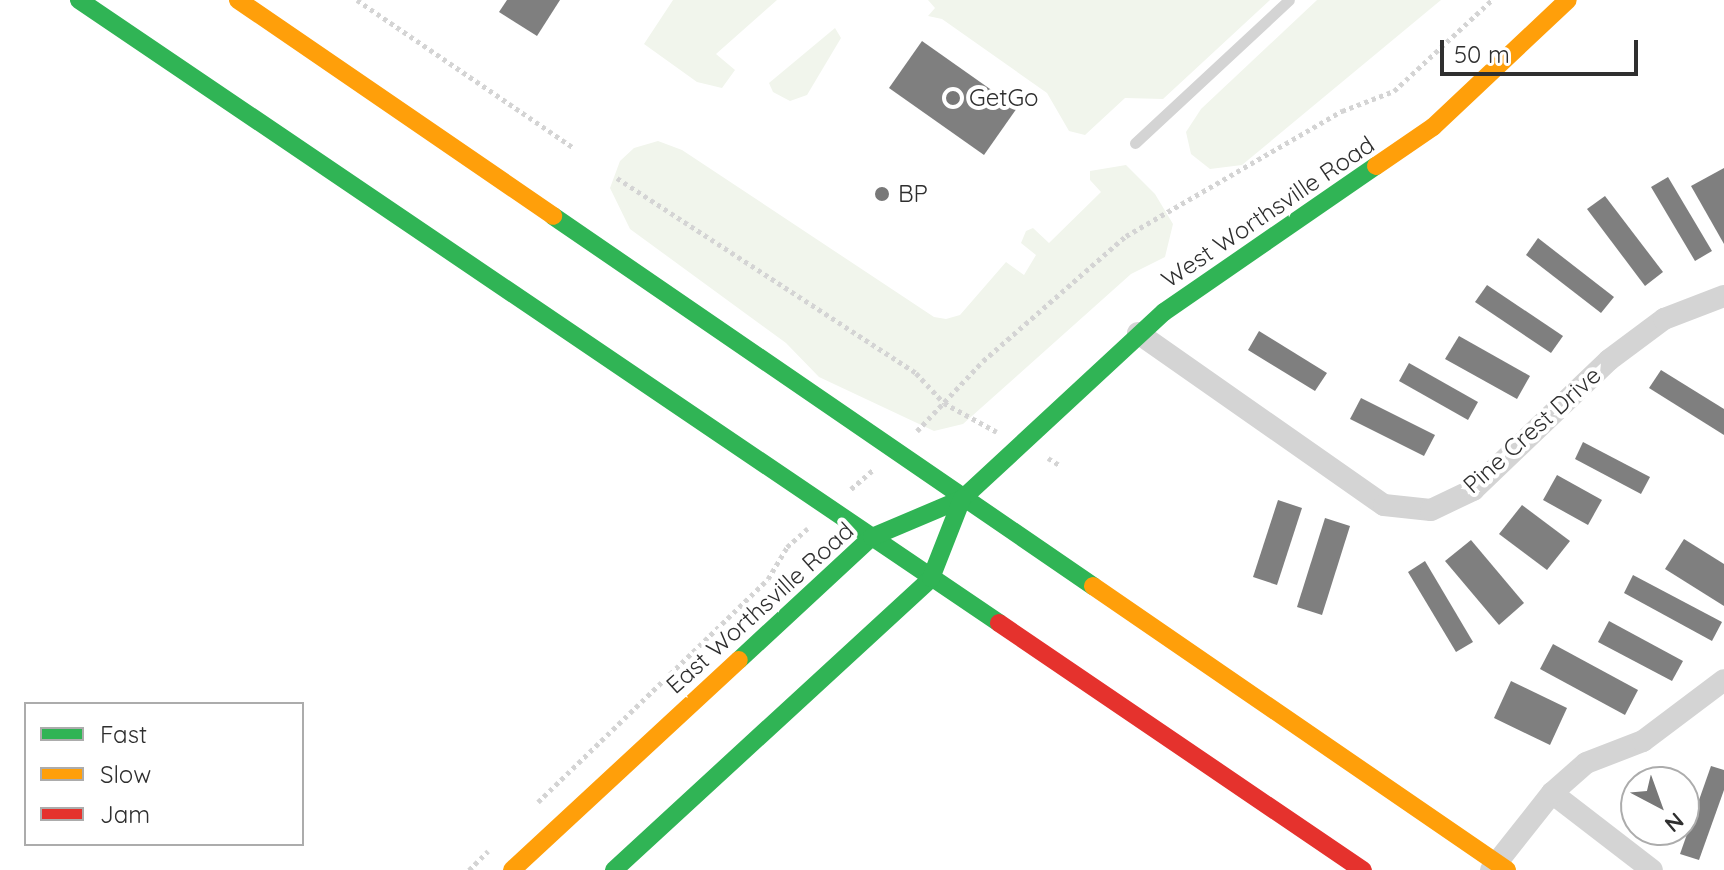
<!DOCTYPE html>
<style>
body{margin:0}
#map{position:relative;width:1724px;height:870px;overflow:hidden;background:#fff;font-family:Quicksand,sans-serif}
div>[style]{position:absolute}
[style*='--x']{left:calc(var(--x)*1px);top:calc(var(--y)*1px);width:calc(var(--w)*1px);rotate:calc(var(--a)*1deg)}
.green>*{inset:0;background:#f1f5ec}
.building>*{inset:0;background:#7f7f7f}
.path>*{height:5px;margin-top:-2.5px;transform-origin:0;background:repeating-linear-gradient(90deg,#d4d4d4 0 4px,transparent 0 8px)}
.lane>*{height:11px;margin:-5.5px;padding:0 5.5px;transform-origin:5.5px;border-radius:5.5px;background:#d4d4d4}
.street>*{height:22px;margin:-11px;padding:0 11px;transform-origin:11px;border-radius:11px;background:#d4d4d4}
.fast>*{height:18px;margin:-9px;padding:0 9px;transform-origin:9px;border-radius:9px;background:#30b455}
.slow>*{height:18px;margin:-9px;padding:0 9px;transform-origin:9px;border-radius:9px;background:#ff9f0a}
.jam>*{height:18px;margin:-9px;padding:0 9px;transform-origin:9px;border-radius:9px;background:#e5322d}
.dots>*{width:22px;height:22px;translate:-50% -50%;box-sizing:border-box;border:4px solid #fff;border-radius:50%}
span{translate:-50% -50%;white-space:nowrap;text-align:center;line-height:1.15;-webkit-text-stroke:8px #fff;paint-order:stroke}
.poi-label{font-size:24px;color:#2f2f2f}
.left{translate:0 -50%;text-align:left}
.street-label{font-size:24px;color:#2f2f2f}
.legend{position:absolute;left:24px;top:702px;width:280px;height:144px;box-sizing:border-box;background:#fff;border:2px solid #acacac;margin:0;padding:10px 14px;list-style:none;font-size:24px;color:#2f2f2f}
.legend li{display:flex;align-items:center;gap:16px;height:40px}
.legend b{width:40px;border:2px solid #acacac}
.north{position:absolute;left:1620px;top:766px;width:80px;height:80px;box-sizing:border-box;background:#fff;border:2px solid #acacac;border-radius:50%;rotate:139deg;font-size:22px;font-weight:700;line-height:32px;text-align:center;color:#2f2f2f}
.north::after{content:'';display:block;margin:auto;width:28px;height:36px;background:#787878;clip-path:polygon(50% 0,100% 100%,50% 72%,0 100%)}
.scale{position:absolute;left:1440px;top:40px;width:198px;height:36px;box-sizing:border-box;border:4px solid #2f2f2f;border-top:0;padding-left:10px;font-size:24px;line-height:28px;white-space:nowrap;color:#2f2f2f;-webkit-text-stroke:6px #fff;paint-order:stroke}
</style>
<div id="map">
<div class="green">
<div style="clip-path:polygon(673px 0,777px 0,716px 54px,735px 70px,722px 88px,697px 82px,644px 44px)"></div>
<div style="clip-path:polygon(928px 0,1270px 0,1163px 99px,1125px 98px,1085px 135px,1069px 131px,1047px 93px,942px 19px,928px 16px,935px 8px)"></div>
<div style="clip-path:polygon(1317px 0,1441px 0,1242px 165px,1210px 169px,1191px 154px,1186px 132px,1201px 109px)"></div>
<div style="clip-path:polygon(835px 28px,841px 38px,807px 95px,790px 101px,773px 92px,769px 83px)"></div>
<div style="clip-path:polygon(658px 141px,682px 150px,934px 317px,946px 319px,960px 315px,1006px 262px,1024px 275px,1036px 255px,1021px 243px,1026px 231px,1033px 228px,1049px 243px,1101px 192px,1090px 180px,1090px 171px,1126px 165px,1155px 194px,1173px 224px,1165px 257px,1131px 274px,963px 424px,934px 431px,819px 377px,786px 343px,630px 229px,610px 188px,620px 161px,634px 148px)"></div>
</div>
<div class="building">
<div style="clip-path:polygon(507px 0,560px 0,537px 36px,499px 12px)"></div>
<div style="clip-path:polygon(922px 41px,1017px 108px,984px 155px,889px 88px)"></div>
<div style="clip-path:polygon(1724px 168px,1724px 244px,1691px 186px)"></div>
<div style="clip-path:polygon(1668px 177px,1712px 251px,1695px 261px,1651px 187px)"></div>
<div style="clip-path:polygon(1605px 196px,1663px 272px,1645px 286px,1587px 209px)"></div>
<div style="clip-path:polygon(1538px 238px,1614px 297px,1601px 313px,1526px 255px)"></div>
<div style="clip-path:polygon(1487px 285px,1563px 336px,1551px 353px,1475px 302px)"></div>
<div style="clip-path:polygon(1259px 331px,1327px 373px,1315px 391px,1248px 350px)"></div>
<div style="clip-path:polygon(1459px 336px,1530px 376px,1517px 399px,1445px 359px)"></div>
<div style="clip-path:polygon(1409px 363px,1478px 402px,1468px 420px,1399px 381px)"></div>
<div style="clip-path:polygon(1661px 370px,1724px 409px,1724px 435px,1649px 388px)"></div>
<div style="clip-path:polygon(1361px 398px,1435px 435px,1424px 456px,1350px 419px)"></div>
<div style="clip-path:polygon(1583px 442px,1650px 477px,1641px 494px,1575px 459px)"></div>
<div style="clip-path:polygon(1557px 475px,1602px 500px,1588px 525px,1543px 500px)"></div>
<div style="clip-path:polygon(1278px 500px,1302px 508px,1277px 585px,1253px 577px)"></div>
<div style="clip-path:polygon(1522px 505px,1570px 541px,1547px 570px,1499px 534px)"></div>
<div style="clip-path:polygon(1325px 518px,1350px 526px,1322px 615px,1297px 607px)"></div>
<div style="clip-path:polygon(1684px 539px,1724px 564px,1724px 606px,1665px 569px)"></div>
<div style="clip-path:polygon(1471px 540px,1524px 603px,1499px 625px,1445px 561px)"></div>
<div style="clip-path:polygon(1425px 561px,1473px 642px,1456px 652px,1408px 572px)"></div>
<div style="clip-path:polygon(1633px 575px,1722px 622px,1712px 641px,1624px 593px)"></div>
<div style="clip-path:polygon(1609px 621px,1683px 661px,1672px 681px,1598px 642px)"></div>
<div style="clip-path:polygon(1553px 644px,1638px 690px,1625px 715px,1540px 669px)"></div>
<div style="clip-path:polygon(1511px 681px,1567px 708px,1550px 745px,1494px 718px)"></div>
<div style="clip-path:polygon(1711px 766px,1724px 770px,1724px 790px,1699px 860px,1680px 854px)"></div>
</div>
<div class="path">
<div style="--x:357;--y:0;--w:263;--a:34.3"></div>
<div style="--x:617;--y:178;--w:357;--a:33.1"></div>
<div style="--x:916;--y:373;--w:41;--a:47"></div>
<div style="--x:944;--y:403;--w:60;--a:28.7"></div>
<div style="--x:917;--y:431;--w:96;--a:-46.7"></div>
<div style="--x:983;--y:361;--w:190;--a:-41.2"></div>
<div style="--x:1126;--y:236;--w:250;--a:-30.1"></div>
<div style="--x:1342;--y:111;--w:56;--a:-21"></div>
<div style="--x:1394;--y:91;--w:134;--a:-42.9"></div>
<div style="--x:1048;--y:458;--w:15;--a:32"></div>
<div style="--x:851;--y:489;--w:30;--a:-41"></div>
<div style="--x:538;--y:802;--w:320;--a:-44.1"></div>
<div style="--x:768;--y:579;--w:37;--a:-59"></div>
<div style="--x:787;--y:547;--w:28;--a:-42"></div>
<div style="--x:469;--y:870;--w:27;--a:-45"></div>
</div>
<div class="lane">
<div style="--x:1135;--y:143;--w:210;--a:-42.9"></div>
</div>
<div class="street">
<div style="--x:1138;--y:333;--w:300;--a:35"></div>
<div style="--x:1384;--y:505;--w:47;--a:6.1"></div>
<div style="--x:1431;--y:510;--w:47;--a:-25.5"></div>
<div style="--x:1473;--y:490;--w:188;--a:-43.7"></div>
<div style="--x:1609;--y:360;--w:69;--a:-36.7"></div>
<div style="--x:1664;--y:319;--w:64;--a:-21"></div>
<div style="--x:1552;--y:793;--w:126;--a:37.6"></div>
<div style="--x:1491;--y:870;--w:98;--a:-51.6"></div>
<div style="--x:1552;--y:793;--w:45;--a:-41.4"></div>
<div style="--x:1586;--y:763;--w:61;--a:-21.1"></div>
<div style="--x:1643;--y:741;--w:101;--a:-37"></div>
</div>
<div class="fast">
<div style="--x:79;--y:0;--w:1111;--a:34.1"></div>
<div style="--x:553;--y:216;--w:655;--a:34.42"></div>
<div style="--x:739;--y:660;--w:181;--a:-42.8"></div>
<div style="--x:872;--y:537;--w:98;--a:-22.9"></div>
<div style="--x:962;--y:499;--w:275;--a:-42.8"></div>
<div style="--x:1164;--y:312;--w:257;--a:-34.6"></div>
<div style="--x:614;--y:870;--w:431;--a:-42.6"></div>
<div style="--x:931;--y:578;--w:85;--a:-68.6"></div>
</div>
<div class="slow">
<div style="--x:238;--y:0;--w:382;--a:34.4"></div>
<div style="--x:1376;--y:166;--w:69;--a:-34.4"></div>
<div style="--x:1433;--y:127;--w:185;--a:-43.3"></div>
<div style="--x:1093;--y:586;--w:502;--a:34.45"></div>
<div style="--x:512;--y:870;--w:309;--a:-42.8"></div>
</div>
<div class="jam">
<div style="--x:999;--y:623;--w:440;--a:34.2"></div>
</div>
<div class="dots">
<div style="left:953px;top:98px;background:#787878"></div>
<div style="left:882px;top:194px;background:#787878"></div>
</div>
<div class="poi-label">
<span class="left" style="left:969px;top:98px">GetGo</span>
<span class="left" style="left:898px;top:194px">BP</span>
</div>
<div class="street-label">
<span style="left:1268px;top:212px;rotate:-34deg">West Worthsville Road</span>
<span style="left:1532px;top:430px;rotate:-42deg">Pine Crest Drive</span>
<span style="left:760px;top:608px;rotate:-42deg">East Worthsville Road</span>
</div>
<ul class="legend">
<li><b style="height:10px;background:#30b455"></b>Fast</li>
<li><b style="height:10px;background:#ff9f0a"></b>Slow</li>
<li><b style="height:10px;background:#e5322d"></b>Jam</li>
</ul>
<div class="north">N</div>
<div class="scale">50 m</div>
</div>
